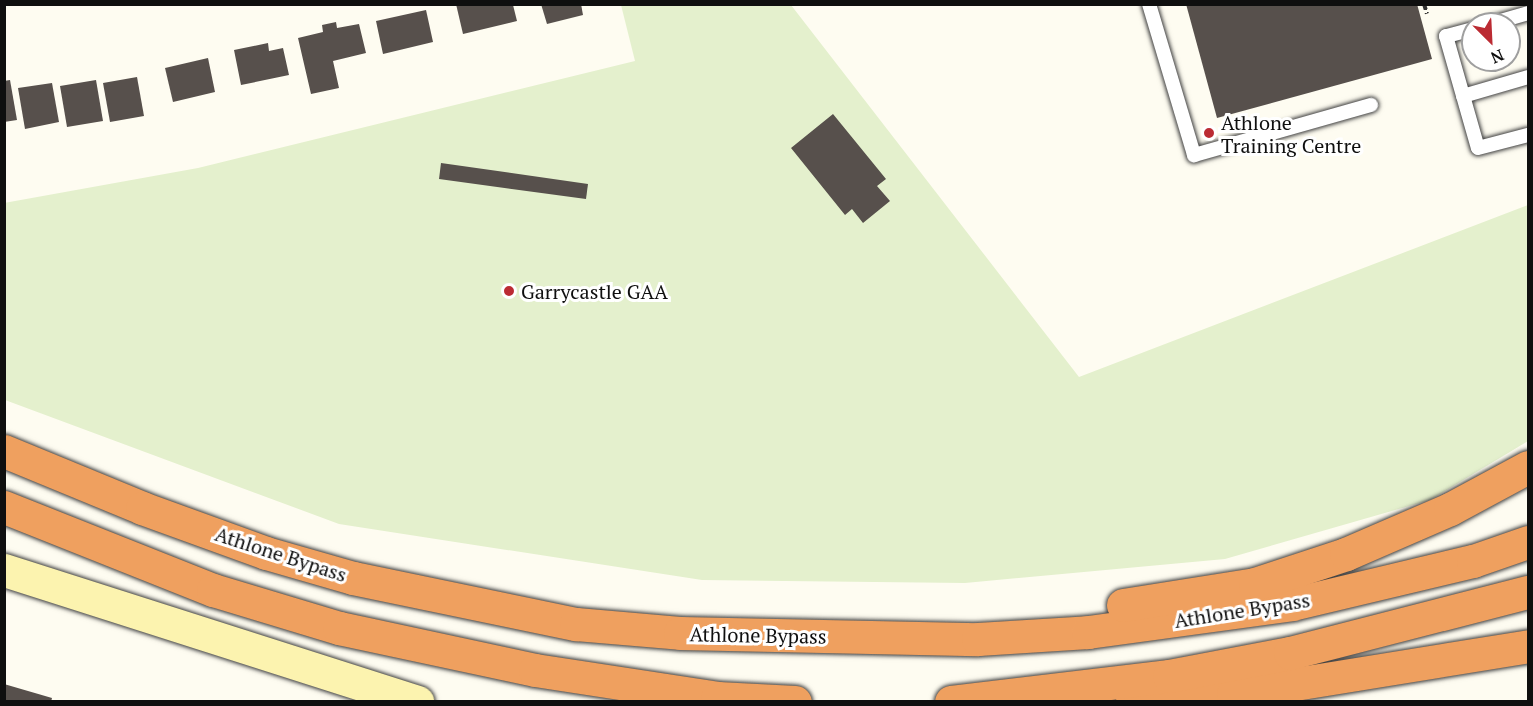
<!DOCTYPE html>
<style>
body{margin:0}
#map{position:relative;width:1533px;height:706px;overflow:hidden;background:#fefcf1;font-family:"PT Serif",serif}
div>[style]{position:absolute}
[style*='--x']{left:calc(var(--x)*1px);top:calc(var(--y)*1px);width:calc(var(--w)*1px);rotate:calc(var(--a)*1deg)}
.pitch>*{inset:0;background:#e4f0cd}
.building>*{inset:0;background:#57504c}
.path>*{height:4px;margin-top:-2px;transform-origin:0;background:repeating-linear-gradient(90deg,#313131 0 6px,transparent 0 9px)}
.roads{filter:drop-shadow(0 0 2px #424242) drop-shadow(0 0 2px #424242)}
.lane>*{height:14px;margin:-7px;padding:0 7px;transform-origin:7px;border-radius:7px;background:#fff}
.secondary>*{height:33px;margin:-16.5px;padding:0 16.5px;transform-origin:16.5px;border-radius:16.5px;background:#fcf3af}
.highway>*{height:33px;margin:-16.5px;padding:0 16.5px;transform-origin:16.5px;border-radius:16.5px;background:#efa05f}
.dots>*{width:16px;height:16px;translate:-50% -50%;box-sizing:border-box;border:3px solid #fff;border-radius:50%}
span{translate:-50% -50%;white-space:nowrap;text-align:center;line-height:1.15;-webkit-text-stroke:6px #fff;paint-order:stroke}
.poi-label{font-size:20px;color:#0f0f0f}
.left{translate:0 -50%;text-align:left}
.street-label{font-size:20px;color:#0f0f0f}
.frame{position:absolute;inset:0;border:6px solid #0f0f0f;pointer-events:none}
.north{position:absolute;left:1461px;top:12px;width:60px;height:60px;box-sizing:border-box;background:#fff;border:2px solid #9f9f9f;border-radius:50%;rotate:156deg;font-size:16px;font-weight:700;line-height:24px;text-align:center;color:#0f0f0f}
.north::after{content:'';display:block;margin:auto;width:21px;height:27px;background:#bb2b33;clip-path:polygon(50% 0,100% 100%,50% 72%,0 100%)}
</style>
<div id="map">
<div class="pitch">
<div style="clip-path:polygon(621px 5px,791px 5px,1079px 377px,1528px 205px,1528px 441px,1430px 500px,1225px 559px,965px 583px,702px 580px,339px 524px,5px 400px,4px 203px,198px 168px,635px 61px)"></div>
</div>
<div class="building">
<div style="clip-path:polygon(456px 4px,513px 5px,517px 21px,463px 34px)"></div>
<div style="clip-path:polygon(541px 4px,581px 4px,583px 15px,547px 24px)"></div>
<div style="clip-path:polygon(1186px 4px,1417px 4px,1432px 59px,1217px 118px)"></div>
<div style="clip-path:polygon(426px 10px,433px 42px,383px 54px,376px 21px)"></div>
<div style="clip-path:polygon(336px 22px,337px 28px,359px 24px,366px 53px,333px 61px,339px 88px,311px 94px,298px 38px,323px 32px,322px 25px)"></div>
<div style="clip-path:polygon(268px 43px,269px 51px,283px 48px,289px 75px,241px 85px,234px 50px)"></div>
<div style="clip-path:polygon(208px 58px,215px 92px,173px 102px,165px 68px)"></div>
<div style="clip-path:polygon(137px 77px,144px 116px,110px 122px,103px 83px)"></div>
<div style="clip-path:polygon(10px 80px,17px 120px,4px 122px,4px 81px)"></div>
<div style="clip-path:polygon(96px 80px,103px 121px,67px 127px,60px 86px)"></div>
<div style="clip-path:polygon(52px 83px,59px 122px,25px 129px,18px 88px)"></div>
<div style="clip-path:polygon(833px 114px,886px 179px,877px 186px,890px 201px,863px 223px,852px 209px,845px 215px,791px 148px)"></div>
<div style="clip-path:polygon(441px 163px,588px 184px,586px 199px,439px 179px)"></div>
<div style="clip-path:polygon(4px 684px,52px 698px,51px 702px,4px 702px)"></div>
</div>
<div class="path">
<div style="--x:1424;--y:4;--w:10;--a:73"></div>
</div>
<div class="roads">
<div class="lane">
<div style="--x:1149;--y:4;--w:158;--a:73.4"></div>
<div style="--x:1194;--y:155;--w:184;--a:-15.8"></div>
<div style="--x:1490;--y:24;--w:40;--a:-16"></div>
<div style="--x:1473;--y:29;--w:28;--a:165"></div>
<div style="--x:1446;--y:36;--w:116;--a:74.1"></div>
<div style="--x:1478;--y:148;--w:52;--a:-14.6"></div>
<div style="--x:1463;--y:96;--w:68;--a:-16.3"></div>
</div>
<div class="secondary">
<div style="--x:4;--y:570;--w:434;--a:17.7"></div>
</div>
<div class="highway">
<div style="--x:4;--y:451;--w:149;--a:22.4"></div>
<div style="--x:142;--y:508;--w:132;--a:19.9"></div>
<div style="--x:266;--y:553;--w:91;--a:16"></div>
<div style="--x:353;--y:578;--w:228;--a:11.7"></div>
<div style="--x:576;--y:624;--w:104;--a:4.9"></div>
<div style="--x:680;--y:633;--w:298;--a:1.2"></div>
<div style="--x:978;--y:639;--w:110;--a:-3.6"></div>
<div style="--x:1088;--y:632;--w:206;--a:-7.8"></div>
<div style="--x:1292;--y:604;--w:186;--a:-13.4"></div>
<div style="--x:1473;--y:561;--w:58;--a:-19.1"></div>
<div style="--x:4;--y:507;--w:225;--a:21.7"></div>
<div style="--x:213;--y:590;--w:132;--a:16.8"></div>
<div style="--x:339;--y:628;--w:200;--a:12.1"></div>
<div style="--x:535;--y:670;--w:184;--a:8.7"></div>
<div style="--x:717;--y:698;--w:78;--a:2.9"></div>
<div style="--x:1123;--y:605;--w:134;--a:-9"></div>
<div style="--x:1255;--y:584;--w:96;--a:-18.2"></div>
<div style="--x:1346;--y:554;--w:113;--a:-23.4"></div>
<div style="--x:1450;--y:509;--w:89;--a:-28.3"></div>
<div style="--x:1132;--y:701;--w:101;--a:-4"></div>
<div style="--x:1233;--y:694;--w:299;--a:-9.2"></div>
<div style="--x:951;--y:702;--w:220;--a:-6.8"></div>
<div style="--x:1169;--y:676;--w:123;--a:-10.8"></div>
<div style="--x:1290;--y:653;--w:246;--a:-14.4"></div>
</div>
</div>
<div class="dots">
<div style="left:1209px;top:133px;background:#bb2b33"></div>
<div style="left:509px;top:291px;background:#bb2b33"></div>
</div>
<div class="poi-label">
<span class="left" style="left:1221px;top:134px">Athlone<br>Training Centre</span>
<span class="left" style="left:521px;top:291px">Garrycastle GAA</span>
</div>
<div class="street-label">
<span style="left:281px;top:554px;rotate:18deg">Athlone Bypass</span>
<span style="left:1242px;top:610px;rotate:-9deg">Athlone Bypass</span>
<span style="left:758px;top:635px;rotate:1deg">Athlone Bypass</span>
</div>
<div class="frame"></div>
<div class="north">N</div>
</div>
